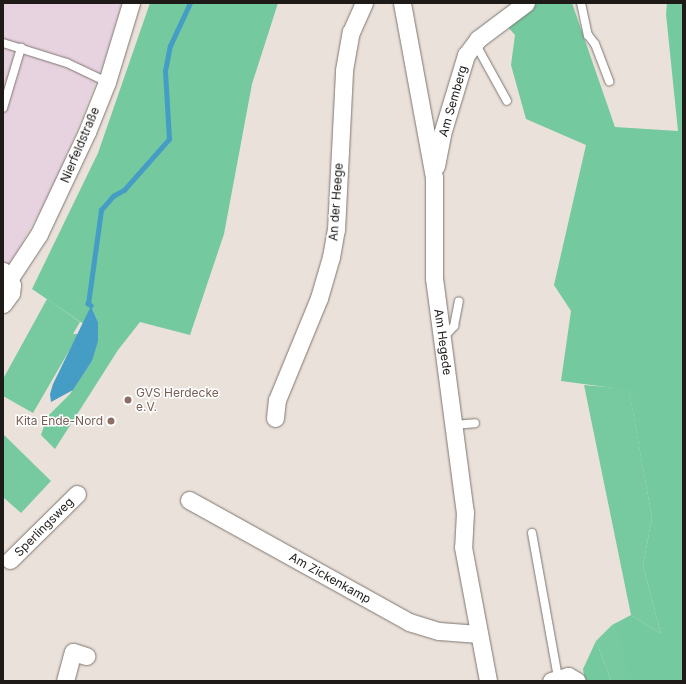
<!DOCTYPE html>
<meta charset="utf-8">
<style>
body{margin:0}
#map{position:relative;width:686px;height:684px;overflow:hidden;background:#eae1da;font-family:Inter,sans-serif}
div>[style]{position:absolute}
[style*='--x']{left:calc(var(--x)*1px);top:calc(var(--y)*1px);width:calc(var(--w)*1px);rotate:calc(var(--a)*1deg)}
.industrial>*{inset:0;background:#e7d2df}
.green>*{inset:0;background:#77caa0}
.forest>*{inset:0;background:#74c99f}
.water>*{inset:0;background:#459dc6}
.stream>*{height:4.5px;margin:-2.25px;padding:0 2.25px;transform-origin:2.25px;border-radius:2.25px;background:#459dc6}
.roads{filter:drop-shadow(0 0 1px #7e7670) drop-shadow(0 0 1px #7e7670)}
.service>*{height:8px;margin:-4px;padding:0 4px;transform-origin:4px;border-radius:4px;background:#fff}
.minor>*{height:17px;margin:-8.5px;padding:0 8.5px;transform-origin:8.5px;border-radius:8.5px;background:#fff}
.dots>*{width:11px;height:11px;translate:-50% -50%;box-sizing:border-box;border:2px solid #fff;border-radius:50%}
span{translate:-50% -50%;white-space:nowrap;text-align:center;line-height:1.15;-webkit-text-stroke:3px #fff;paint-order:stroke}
.street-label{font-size:12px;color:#1d1a18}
.education-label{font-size:12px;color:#785e54}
.left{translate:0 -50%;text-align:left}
.right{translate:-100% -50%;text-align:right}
.frame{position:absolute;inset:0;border:4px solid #1d1a18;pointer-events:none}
</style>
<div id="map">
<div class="industrial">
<div style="clip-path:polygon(3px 3px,122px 3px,103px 64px,56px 182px,3px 277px)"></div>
</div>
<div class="green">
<div style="clip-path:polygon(47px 299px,80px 322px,73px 334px,79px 334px,73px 344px,33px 413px,3px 396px,3px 379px)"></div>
<div style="clip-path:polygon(584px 385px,629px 389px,652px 518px,643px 565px,661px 634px,631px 615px)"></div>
<div style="clip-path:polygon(3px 434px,51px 481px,21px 513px,3px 497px)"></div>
<div style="clip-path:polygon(612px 625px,632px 675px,633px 681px,611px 681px,596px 641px)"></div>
</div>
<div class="forest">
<div style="clip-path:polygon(150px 3px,278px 3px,252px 84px,224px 234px,190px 335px,140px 322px,118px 350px,55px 449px,41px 435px,47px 417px,70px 394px,92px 361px,98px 322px,92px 308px,88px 327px,32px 289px,98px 153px)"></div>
<div style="clip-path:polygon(534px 3px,572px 3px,615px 127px,678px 131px,666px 14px,667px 3px,683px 3px,683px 681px,633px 681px,612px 625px,631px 615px,661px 634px,643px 565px,652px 518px,629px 390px,561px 381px,571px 311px,554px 285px,586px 145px,526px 119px,511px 65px,515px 35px,506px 25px)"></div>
<div style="clip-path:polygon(596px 641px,611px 681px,585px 681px,583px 669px)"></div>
</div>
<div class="water">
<div style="clip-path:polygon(91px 306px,98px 322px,98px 341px,92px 361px,73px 390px,51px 402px,50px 394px,53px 384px)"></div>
</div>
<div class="stream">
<div style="--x:91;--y:306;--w:4;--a:-146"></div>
<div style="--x:88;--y:304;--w:95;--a:-82.1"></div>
<div style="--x:101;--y:210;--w:18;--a:-49"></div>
<div style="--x:113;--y:196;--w:13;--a:-29"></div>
<div style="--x:124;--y:190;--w:68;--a:-48.6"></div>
<div style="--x:169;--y:139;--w:68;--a:-93.4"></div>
<div style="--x:165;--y:71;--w:25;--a:-79"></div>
<div style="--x:170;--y:46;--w:47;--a:-65.1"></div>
</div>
<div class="roads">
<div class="service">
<div style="--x:581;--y:3;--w:33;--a:78"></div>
<div style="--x:588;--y:35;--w:11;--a:52"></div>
<div style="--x:595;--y:44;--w:40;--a:69"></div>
<div style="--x:3;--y:43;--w:67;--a:17.4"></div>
<div style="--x:67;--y:63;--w:44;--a:25.4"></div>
<div style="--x:475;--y:43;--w:66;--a:61.1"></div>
<div style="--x:3;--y:108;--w:63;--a:-73.3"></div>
<div style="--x:442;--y:339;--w:18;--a:-47"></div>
<div style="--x:454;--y:326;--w:25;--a:-79"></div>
<div style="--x:454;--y:425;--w:21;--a:-5"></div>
<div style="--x:532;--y:533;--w:146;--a:79.8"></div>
</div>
<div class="minor">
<div style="--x:402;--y:3;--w:178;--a:79.6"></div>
<div style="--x:434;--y:178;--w:100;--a:90"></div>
<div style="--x:434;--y:278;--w:236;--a:82.5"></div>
<div style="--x:465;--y:512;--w:35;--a:93"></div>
<div style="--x:463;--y:547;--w:136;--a:79.4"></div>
<div style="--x:436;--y:166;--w:33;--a:-79"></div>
<div style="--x:442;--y:134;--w:83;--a:-73.1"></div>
<div style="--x:466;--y:55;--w:20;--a:-53"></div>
<div style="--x:478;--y:39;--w:60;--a:-36.9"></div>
<div style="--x:10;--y:278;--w:53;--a:-56.6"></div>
<div style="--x:39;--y:234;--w:113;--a:-64.8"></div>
<div style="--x:87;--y:132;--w:54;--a:-68.2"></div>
<div style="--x:107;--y:82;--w:83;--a:-73.1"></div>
<div style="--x:3;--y:304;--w:14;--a:-54"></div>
<div style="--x:11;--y:293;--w:8;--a:-83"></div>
<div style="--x:12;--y:285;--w:17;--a:-123"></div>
<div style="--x:275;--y:418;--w:18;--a:-84"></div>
<div style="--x:277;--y:400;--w:110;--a:-67.6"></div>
<div style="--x:319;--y:298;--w:43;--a:-73.7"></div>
<div style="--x:331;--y:257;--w:27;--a:-80"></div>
<div style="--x:336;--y:230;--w:160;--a:-87.1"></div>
<div style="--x:344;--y:70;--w:39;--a:-80"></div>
<div style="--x:351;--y:32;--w:32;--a:-66"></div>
<div style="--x:189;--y:500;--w:252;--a:29"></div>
<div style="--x:409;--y:622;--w:31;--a:17"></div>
<div style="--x:439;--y:631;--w:40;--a:4.3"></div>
<div style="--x:10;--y:560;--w:94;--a:-44.6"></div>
<div style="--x:65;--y:681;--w:30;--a:-75"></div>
<div style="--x:73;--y:652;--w:14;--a:17"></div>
<div style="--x:551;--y:681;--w:18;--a:-16"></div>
<div style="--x:568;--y:676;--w:10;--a:29"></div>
</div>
</div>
<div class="dots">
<div style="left:128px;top:400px;background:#8d6e63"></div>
<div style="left:111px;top:421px;background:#8d6e63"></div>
</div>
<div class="street-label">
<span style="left:453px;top:101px;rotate:-74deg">Am Semberg</span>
<span style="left:80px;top:145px;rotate:-67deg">Nierfeldstraße</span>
<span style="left:336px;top:202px;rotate:-86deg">An der Heege</span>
<span style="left:443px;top:342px;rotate:82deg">Am Hegede</span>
<span style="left:44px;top:527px;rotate:-45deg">Sperlingsweg</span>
<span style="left:330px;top:578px;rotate:29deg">Am Zickenkamp</span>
</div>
<div class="education-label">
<span class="left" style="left:136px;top:400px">GVS Herdecke<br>e.V.</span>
<span class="right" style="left:103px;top:421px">Kita Ende-Nord</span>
</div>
<div class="frame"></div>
</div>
